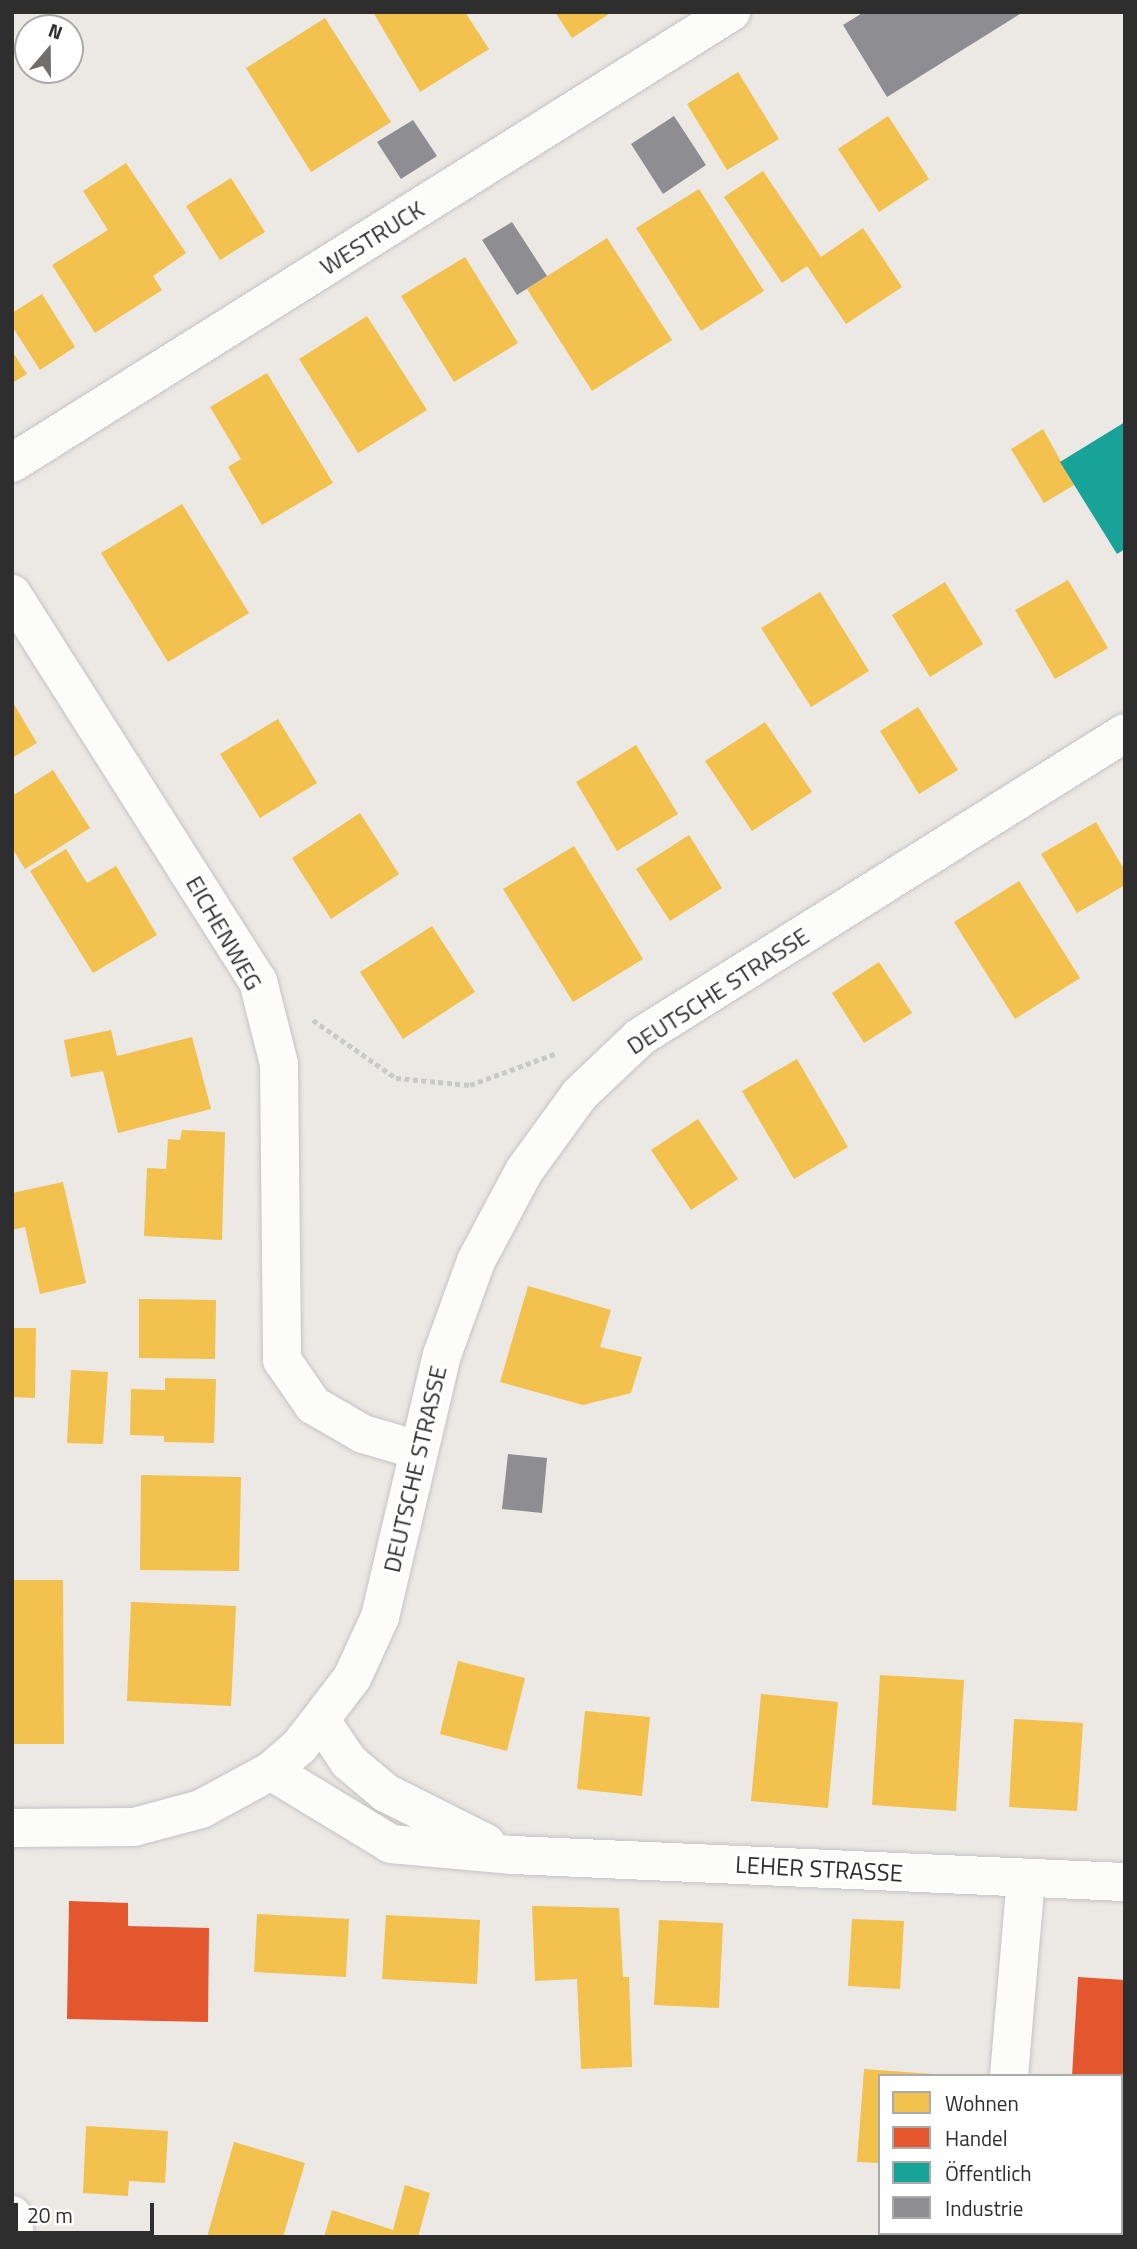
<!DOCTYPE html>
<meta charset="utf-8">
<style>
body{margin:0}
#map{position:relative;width:1137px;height:2249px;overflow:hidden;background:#ece8e4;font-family:"Titillium Web",sans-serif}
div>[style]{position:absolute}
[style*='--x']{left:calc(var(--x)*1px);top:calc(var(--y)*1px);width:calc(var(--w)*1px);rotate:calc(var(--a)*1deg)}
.homes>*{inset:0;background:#f2c14e}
.shops>*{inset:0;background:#e4572e}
.public>*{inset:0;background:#17a398}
.industry>*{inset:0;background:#8d8d92}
.path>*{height:4.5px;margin-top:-2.25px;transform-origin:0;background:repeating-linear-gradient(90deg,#c9c9c8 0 5px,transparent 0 8.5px)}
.roads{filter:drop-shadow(0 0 2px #c5c4c5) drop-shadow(0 0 2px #c5c4c5)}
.minor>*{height:38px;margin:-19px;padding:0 19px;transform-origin:19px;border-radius:19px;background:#fcfcfb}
.tertiary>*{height:38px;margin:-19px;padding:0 19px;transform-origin:19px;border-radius:19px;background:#fcfcfb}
span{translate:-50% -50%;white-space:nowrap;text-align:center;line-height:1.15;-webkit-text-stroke:7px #fff;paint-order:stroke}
.street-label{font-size:24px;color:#2e2e2e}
.frame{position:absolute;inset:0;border:14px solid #2e2e2e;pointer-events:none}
.legend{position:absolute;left:878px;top:2074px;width:245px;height:161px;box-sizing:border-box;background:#fff;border:2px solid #ababab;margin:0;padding:9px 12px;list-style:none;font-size:21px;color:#2e2e2e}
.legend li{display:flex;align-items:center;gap:14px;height:35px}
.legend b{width:35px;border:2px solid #ababab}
.north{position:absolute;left:14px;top:14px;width:70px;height:70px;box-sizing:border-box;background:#fff;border:2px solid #ababab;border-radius:50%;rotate:20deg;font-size:19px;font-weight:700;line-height:28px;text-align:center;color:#2e2e2e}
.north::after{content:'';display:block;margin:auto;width:24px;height:32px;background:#706f6e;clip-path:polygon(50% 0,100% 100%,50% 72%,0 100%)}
.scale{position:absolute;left:14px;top:2203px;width:140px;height:32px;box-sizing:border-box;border:4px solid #2e2e2e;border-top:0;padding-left:9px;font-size:21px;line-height:24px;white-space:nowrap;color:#2e2e2e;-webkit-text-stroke:5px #fff;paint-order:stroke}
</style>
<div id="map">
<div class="homes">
<div style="clip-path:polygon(373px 12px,465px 12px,489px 49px,420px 92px)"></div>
<div style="clip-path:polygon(555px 12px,612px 12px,572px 38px)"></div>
<div style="clip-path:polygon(325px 18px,391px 122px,311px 172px,246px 68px)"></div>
<div style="clip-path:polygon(738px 72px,779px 139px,727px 170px,687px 104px)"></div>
<div style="clip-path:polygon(888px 116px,929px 179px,879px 212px,838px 149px)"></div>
<div style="clip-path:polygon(126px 163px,186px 253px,153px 276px,162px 290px,95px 333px,52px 265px,108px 230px,83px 191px)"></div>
<div style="clip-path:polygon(763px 171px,821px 257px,863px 228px,902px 287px,846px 324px,807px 266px,782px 283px,724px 197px)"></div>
<div style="clip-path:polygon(231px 178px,265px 232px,220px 260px,186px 206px)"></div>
<div style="clip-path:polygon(699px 189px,764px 291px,701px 331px,636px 228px)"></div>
<div style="clip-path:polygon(607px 238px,672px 340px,592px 391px,527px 289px)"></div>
<div style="clip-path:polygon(465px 257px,518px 343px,454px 382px,401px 296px)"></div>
<div style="clip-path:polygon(42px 294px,75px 347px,40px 370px,12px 326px,12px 313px)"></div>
<div style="clip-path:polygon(367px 316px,427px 410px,358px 453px,299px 359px)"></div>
<div style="clip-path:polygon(12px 351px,27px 374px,12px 383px)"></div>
<div style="clip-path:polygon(267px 373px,333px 483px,262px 525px,228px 467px,241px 459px,210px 407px)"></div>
<div style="clip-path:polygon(1043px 429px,1074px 485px,1044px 503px,1011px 449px)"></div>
<div style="clip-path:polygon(182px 504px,249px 613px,168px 662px,101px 553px)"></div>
<div style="clip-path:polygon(1068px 580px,1108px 648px,1055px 679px,1015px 610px)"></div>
<div style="clip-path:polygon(945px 582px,983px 644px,930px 677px,892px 615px)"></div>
<div style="clip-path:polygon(820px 592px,869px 671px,811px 707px,761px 628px)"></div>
<div style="clip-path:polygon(12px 701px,37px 743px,12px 758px)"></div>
<div style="clip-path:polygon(918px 707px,958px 770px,919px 794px,880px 731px)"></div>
<div style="clip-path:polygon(278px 719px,317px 783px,260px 818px,220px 754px)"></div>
<div style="clip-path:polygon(765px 722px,812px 792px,752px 831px,705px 761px)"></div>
<div style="clip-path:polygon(636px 745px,678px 814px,617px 851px,576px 782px)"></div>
<div style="clip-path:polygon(53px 770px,90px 828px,25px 869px,12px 848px,12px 796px)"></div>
<div style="clip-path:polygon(360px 813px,399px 874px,331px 919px,292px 858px)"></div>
<div style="clip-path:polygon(1096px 822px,1125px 871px,1125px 885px,1077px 913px,1041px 854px)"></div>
<div style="clip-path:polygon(689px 835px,722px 888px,670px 921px,636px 869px)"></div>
<div style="clip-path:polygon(574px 846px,643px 959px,573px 1002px,503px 889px)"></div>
<div style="clip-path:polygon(66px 849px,87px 883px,116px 866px,157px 935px,93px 973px,30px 871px)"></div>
<div style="clip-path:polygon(1019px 881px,1080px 978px,1015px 1019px,954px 922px)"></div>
<div style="clip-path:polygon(432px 926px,475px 992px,403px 1039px,360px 972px)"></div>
<div style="clip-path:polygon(879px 962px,912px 1013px,864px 1043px,832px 993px)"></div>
<div style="clip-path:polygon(111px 1030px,117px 1056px,192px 1037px,211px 1109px,118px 1133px,103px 1071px,71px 1077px,64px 1040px)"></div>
<div style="clip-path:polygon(797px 1059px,848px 1147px,794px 1179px,742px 1091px)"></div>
<div style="clip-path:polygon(698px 1119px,738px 1179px,691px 1210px,651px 1150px)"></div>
<div style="clip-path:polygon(182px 1130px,225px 1132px,222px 1240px,144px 1236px,147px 1168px,166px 1169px,168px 1139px,180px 1140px)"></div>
<div style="clip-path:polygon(63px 1182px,86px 1283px,40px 1294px,25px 1227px,12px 1230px,12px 1193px)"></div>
<div style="clip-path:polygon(528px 1286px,611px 1310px,600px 1347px,642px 1357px,631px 1393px,583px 1405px,500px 1382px)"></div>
<div style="clip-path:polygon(139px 1299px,216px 1300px,215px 1359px,139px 1358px)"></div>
<div style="clip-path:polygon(12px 1328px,36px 1328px,35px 1398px,12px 1397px)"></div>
<div style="clip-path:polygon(71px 1370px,108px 1372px,103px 1444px,67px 1443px)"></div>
<div style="clip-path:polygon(165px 1378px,216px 1379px,214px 1443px,164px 1442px,164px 1436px,130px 1435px,131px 1389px,165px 1390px)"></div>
<div style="clip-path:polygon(141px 1475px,241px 1477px,239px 1571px,140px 1570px)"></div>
<div style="clip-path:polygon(12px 1580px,63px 1580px,64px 1744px,12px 1744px)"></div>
<div style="clip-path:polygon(131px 1602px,236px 1606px,231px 1706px,127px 1701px)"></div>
<div style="clip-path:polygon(458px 1661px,525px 1678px,507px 1751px,440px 1734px)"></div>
<div style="clip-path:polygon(880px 1675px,964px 1680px,956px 1811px,872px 1805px)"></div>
<div style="clip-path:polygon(761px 1694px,838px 1702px,828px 1808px,751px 1801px)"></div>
<div style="clip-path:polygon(585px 1711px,650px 1717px,642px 1796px,577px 1789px)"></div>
<div style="clip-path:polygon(1014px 1719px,1083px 1723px,1077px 1811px,1009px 1807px)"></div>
<div style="clip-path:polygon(532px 1906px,619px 1908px,623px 1977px,629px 1977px,632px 2067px,581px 2069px,577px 1979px,535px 1981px)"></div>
<div style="clip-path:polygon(257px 1914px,349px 1919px,346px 1977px,254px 1972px)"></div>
<div style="clip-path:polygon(386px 1915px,480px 1920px,477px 1984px,382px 1979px)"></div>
<div style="clip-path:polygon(852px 1919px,904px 1921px,900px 1989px,848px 1986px)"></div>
<div style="clip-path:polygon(659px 1920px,723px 1923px,719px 2008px,654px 2005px)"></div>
<div style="clip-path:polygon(864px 2069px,932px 2074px,880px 2076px,880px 2163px,857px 2162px)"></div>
<div style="clip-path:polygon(86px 2126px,168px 2131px,165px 2183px,129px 2181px,128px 2196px,83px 2193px)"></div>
<div style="clip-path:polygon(234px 2142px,305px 2163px,283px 2237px,207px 2237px)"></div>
<div style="clip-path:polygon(405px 2185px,430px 2193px,418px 2237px,324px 2237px,332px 2210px,393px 2230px)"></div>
</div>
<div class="shops">
<div style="clip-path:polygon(69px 1901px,128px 1903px,128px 1926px,209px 1928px,208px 2022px,67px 2019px)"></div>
<div style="clip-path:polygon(1078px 1977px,1125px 1980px,1125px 2166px,1121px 2076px,1072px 2076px)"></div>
</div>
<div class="public">
<div style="clip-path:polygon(1125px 422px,1125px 549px,1117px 554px,1060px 462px)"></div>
</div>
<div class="industry">
<div style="clip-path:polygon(864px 12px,1023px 12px,887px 97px,843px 25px)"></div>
<div style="clip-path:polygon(674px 116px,706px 165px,663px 194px,631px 144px)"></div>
<div style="clip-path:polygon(413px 120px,437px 156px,401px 179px,377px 142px)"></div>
<div style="clip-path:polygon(512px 222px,547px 276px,517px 295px,482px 240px)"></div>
<div style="clip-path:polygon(508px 1454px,547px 1458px,542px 1513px,502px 1509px)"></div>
</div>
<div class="path">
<div style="--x:313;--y:1020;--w:101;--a:34.9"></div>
<div style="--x:396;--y:1078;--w:74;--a:5.4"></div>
<div style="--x:470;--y:1085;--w:93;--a:-20.2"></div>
</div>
<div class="roads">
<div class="minor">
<div style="--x:12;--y:463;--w:849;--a:-32.1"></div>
<div style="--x:12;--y:594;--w:459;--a:57.6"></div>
<div style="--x:258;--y:981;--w:86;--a:75.8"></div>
<div style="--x:279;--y:1064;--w:296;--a:89.4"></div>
<div style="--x:282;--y:1360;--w:55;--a:55.4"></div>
<div style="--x:313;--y:1405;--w:58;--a:30.1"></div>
<div style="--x:363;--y:1434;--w:57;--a:16.2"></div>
<div style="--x:322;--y:1722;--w:48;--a:56"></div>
<div style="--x:349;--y:1762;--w:48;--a:40"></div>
<div style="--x:386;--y:1793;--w:112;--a:26.6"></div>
<div style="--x:271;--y:1771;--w:140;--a:31.3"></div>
<div style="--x:391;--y:1844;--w:122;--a:5.2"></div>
<div style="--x:513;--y:1855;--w:613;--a:2.53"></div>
<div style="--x:1009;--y:2076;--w:199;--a:-85.1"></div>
<div style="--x:12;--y:2215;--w:22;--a:82"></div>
<div style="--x:994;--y:2237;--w:4;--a:-76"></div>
</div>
<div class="tertiary">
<div style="--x:12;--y:1828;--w:122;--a:-0.5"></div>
<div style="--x:134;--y:1827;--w:69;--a:-15"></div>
<div style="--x:201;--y:1809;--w:80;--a:-28.5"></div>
<div style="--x:271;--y:1771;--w:37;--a:-41"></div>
<div style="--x:299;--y:1747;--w:87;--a:-52.5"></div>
<div style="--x:352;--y:1678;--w:67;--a:-65.3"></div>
<div style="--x:380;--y:1617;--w:269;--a:-76.7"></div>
<div style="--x:442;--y:1355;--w:100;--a:-70.1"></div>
<div style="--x:476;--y:1261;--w:102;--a:-61.9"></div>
<div style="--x:524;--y:1171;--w:95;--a:-54"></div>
<div style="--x:580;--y:1094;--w:83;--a:-43.5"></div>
<div style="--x:640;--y:1037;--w:572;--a:-32.08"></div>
</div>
</div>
<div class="street-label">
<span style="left:372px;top:238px;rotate:-32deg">WESTRUCK</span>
<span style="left:224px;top:933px;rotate:60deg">EICHENWEG</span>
<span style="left:718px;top:991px;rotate:-33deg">DEUTSCHE STRASSE</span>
<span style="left:415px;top:1469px;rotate:-77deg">DEUTSCHE STRASSE</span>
<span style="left:819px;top:1869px;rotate:3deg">LEHER STRASSE</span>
</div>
<div class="frame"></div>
<ul class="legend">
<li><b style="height:19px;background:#f2c14e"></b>Wohnen</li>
<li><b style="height:19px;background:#e4572e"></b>Handel</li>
<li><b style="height:19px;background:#17a398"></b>Öffentlich</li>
<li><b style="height:19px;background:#8d8d92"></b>Industrie</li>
</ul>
<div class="north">N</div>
<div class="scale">20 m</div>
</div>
